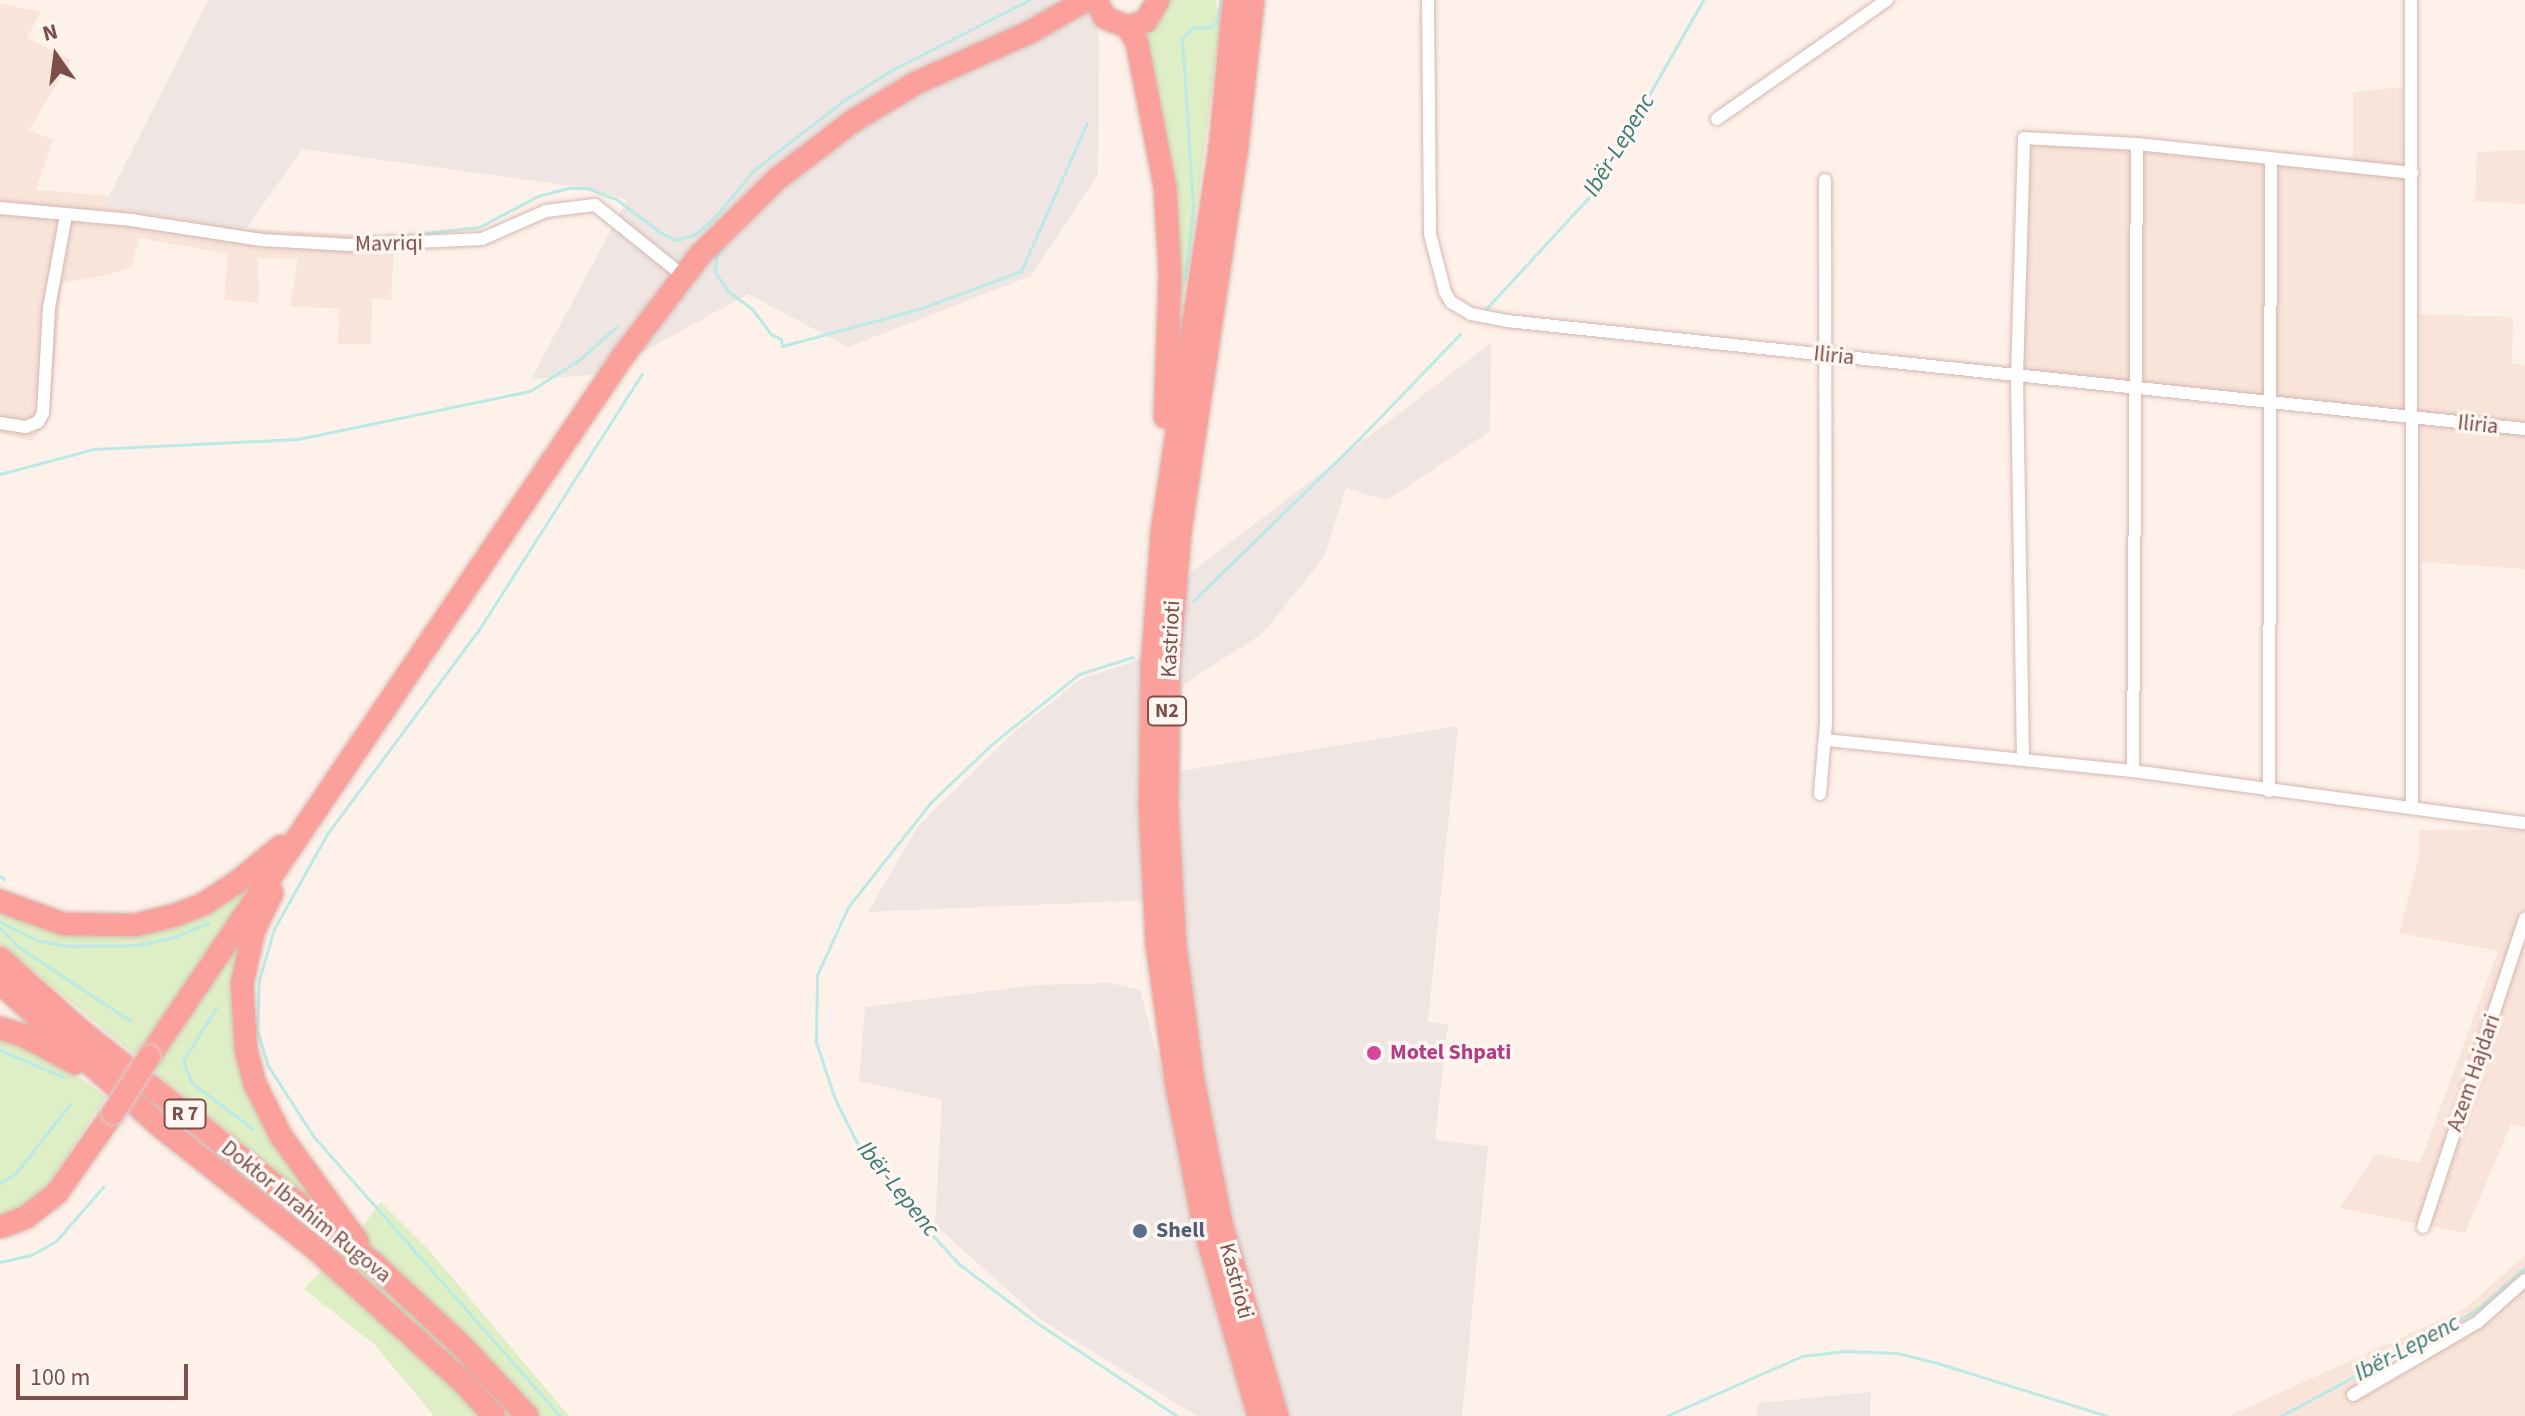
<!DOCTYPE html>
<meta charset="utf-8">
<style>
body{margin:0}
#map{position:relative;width:2525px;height:1416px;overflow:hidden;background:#fef1e9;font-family:"Source Sans 3",sans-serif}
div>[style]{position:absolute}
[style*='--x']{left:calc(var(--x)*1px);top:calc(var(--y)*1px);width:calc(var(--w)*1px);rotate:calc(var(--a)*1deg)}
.residential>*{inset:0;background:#f8e4d9}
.industrial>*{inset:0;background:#efe5e2}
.green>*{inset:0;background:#deeec5}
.stream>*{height:3px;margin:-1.5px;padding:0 1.5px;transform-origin:1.5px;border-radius:1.5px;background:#bbeae6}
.roads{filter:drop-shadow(0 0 2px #d4b7b0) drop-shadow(0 0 2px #d4b7b0)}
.street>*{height:12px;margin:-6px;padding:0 6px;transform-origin:6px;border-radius:6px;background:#fff}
.highway>*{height:22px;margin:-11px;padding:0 11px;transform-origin:11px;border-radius:11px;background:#fca09c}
.bridges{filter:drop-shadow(0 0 2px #dacecc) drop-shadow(0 0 2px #dacecc)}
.highway-bridge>*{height:22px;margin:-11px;padding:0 11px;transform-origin:11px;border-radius:11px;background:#fca09c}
.dots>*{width:22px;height:22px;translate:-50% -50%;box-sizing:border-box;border:4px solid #fff6f1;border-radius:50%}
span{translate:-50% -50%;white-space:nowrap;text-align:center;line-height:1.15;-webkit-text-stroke:7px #fff6f1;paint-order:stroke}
.shield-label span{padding:2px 6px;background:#fff6f1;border:2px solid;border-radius:6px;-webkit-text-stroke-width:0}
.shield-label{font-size:20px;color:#7b5049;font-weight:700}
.street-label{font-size:22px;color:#7b5049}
.hotel-label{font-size:22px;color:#b23c85;font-weight:700}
.left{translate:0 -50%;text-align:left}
.service-label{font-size:22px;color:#4e5e75;font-weight:700}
.water-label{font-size:24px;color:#387a76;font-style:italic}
.north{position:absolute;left:16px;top:16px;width:80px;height:80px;-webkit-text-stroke:6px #fff6f1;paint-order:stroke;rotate:346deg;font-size:22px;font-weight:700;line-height:32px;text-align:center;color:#7b5049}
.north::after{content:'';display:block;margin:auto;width:28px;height:36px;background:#7b5049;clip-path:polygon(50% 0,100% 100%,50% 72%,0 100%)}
.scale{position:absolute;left:16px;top:1364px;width:172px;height:36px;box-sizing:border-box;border:4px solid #7b5049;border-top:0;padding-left:10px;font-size:24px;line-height:28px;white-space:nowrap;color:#7b5049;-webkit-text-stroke:6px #fff6f1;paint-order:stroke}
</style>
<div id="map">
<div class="residential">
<div style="clip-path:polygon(0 3px,40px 12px,27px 38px,71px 60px,29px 130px,53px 140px,36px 190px,111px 196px,104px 205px,246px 229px,367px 235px,395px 233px,391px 300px,372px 298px,371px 344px,338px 344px,339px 309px,290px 306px,298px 259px,258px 258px,259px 303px,224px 300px,228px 254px,139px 238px,132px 266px,109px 275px,62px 283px,50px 415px,33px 441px,0 433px)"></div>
<div style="clip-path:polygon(2403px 87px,2406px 412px,2017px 376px,2021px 130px,2269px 162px,2353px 161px,2353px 92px)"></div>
<div style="clip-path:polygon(2525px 150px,2525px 204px,2475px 201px,2477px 152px)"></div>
<div style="clip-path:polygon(2420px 314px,2513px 317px,2512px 363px,2525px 365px,2525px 569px,2421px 562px)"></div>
<div style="clip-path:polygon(2419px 830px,2525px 830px,2525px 1127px,2511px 1124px,2465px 1233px,2340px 1208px,2375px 1154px,2420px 1163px,2498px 951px,2399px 933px,2419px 856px)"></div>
<div style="clip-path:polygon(2525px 1255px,2525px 1416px,2229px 1416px,2466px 1308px)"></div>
</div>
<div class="industrial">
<div style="clip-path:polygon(208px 0,1086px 0,1099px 35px,1098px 175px,1031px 276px,848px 347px,748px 294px,603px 374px,531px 379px,627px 200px,587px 188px,302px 149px,246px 229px,104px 206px)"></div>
<div style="clip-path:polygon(1491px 343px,1490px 431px,1387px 500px,1346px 488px,1324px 557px,1263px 633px,1183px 685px,1181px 771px,1458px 726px,1428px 1022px,1448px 1024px,1435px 1140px,1488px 1146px,1462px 1416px,1197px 1416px,1040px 1319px,935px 1225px,942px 1100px,859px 1081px,865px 1007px,1038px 985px,1109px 983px,1140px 990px,1168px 1096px,1147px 900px,868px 912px,918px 826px,1014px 732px,1081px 679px,1138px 660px,1185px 577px)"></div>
<div style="clip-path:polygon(1871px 1392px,1870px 1416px,1756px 1416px,1759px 1403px)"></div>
</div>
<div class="green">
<div style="clip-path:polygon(1170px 0,1216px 0,1220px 27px,1190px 261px,1173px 343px,1146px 31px)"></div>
<div style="clip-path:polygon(270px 859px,137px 1057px,0 943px,0 906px,155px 926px)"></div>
<div style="clip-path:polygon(254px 912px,239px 1053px,340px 1224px,153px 1071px)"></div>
<div style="clip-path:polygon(0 1036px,55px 1060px,106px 1097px,49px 1183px,24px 1206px,0 1217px)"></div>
<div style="clip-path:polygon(381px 1202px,429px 1250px,569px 1416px,434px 1416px,375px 1345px,304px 1289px,354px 1237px)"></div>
</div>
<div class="stream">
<div style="--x:408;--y:235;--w:71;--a:-6.4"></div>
<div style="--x:479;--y:227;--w:67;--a:-27.7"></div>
<div style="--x:538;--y:196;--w:30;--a:-15"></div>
<div style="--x:567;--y:188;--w:20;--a:0"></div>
<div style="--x:587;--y:188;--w:31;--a:21"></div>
<div style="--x:616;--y:199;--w:56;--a:37.1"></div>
<div style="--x:661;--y:233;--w:17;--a:25"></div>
<div style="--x:676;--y:240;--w:19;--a:-16"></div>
<div style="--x:694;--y:235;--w:26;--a:-40"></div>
<div style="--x:714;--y:218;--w:62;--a:-50.2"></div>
<div style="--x:754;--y:170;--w:113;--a:-37.8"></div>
<div style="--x:843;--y:101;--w:56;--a:-32.6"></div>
<div style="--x:890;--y:71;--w:156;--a:-27.1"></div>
<div style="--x:725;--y:246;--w:13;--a:132"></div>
<div style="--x:716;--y:256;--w:16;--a:94"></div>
<div style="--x:715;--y:272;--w:23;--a:56"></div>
<div style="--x:728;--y:291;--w:30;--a:37"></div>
<div style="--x:752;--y:309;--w:31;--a:53"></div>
<div style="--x:771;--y:334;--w:11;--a:27"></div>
<div style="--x:781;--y:339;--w:7;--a:82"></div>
<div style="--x:782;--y:346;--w:142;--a:-15.1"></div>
<div style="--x:919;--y:309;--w:109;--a:-20.4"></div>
<div style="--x:1021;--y:271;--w:162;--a:-66"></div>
<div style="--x:1185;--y:279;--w:72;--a:-83.7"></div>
<div style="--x:1193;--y:207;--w:168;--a:-93.7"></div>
<div style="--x:1182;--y:39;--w:15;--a:-48"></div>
<div style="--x:1192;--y:28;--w:18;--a:-3"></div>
<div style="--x:1210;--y:27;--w:10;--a:-37"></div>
<div style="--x:1218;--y:21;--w:20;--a:-84"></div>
<div style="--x:1483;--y:312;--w:162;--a:-47.3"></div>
<div style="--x:1593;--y:193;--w:222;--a:-60.3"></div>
<div style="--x:0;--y:474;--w:97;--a:-14.9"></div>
<div style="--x:94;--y:449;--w:204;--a:-2.8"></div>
<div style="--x:298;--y:439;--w:237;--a:-11.7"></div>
<div style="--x:530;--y:391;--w:58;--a:-32.3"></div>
<div style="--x:579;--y:360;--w:50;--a:-41.7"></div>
<div style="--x:1193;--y:601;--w:232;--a:-44.3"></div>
<div style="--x:1359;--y:439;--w:146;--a:-46.1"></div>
<div style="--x:1133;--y:657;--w:57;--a:162.5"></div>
<div style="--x:1079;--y:674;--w:112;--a:141.2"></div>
<div style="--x:992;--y:744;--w:84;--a:136.4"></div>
<div style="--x:931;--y:802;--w:134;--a:128.3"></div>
<div style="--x:848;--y:907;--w:75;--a:114.5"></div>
<div style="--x:817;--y:975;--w:67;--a:90.9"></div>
<div style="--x:816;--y:1042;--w:60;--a:71.6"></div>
<div style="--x:835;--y:1099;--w:49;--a:63.4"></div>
<div style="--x:857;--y:1143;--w:88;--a:52"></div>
<div style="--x:911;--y:1212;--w:71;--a:47.3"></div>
<div style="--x:959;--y:1264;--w:98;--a:37.1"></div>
<div style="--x:1037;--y:1323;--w:168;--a:33.6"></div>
<div style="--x:0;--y:876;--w:5;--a:37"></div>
<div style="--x:0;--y:922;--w:42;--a:26.6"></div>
<div style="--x:38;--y:941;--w:32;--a:9"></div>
<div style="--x:70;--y:946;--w:68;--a:-0.8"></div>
<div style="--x:138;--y:945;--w:39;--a:-13"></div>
<div style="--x:176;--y:936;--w:35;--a:-22"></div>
<div style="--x:0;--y:928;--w:23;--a:47"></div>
<div style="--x:16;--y:945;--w:138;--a:33.5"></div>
<div style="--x:216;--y:1008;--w:62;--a:121.9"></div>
<div style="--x:183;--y:1061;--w:24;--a:68"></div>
<div style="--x:192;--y:1083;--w:76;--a:37"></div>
<div style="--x:0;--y:1050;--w:69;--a:23.2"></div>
<div style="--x:0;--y:1183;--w:19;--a:-32"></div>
<div style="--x:16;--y:1173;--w:88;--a:-52"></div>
<div style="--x:0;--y:1262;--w:32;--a:-13"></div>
<div style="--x:31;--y:1255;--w:29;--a:-29"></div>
<div style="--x:56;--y:1241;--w:72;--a:-49"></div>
<div style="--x:560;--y:1416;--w:372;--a:-131.4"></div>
<div style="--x:314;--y:1137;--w:85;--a:-122.9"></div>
<div style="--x:268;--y:1066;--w:39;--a:-107"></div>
<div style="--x:257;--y:1029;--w:49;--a:-87.7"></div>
<div style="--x:259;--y:980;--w:53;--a:-73.6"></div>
<div style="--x:274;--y:929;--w:109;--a:-60.8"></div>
<div style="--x:327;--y:834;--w:253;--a:-53.4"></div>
<div style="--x:478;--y:631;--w:305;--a:-57.5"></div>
<div style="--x:1666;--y:1416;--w:149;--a:-23.8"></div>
<div style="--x:1802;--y:1356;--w:43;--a:-6.6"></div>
<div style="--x:1845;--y:1351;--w:52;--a:2.2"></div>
<div style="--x:1897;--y:1353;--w:38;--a:14"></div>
<div style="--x:1934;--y:1362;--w:181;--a:17.3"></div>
<div style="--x:2281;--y:1416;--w:221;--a:-28.4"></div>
<div style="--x:2475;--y:1311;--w:66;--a:-40.7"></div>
</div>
<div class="roads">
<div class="street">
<div style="--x:1428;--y:0;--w:234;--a:89.5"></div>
<div style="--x:1430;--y:234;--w:60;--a:75.5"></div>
<div style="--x:1445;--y:292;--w:12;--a:59"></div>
<div style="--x:1451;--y:302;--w:23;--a:31"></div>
<div style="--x:1471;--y:314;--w:37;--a:11"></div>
<div style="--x:1507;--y:321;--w:1024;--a:6.06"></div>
<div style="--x:2411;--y:0;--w:808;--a:89.93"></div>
<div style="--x:1717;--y:119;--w:208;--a:-35"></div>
<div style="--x:0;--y:208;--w:132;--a:5.2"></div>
<div style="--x:131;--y:220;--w:132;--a:8.7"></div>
<div style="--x:261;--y:240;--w:90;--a:3.2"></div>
<div style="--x:351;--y:245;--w:131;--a:-2.6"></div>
<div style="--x:482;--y:239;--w:70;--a:-23.6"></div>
<div style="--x:546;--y:211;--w:49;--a:-7"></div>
<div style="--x:595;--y:205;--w:112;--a:38.8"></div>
<div style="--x:0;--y:423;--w:26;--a:9"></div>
<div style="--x:26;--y:427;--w:13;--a:-23"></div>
<div style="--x:38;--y:422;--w:10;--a:-61"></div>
<div style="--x:43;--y:413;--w:105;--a:-86.7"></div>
<div style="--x:49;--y:308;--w:95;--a:-79.6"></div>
<div style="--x:1826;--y:740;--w:309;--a:5.8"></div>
<div style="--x:2133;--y:771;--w:395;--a:7.6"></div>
<div style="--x:2023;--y:760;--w:384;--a:-90.9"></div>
<div style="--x:2017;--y:376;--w:238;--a:-88.3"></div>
<div style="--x:2024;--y:138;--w:113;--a:3"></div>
<div style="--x:2137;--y:144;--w:277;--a:6"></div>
<div style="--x:2133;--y:771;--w:627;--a:-89.63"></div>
<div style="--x:2269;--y:791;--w:632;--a:-89.82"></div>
<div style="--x:1820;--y:794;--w:71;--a:-85.2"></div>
<div style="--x:1826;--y:723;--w:543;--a:-90.11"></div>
<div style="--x:2423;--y:1227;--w:325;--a:-71.7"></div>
<div style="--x:2353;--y:1395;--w:145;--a:-30.3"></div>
<div style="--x:2478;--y:1322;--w:63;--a:-41.8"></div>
</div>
<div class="highway">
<div style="--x:1096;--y:0;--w:20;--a:63"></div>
<div style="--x:1105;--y:18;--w:25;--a:21"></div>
<div style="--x:1128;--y:27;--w:19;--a:-18"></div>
<div style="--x:1146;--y:21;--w:24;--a:-60"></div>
<div style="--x:1234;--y:0;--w:149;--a:95.4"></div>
<div style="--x:1220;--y:148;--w:389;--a:98.6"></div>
<div style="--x:1162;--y:533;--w:132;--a:94.3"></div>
<div style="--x:1152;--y:665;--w:143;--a:90.8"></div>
<div style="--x:1150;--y:808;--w:137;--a:87.1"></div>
<div style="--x:1157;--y:945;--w:138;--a:82.1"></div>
<div style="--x:1176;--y:1082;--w:147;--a:79"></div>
<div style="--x:1204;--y:1226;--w:198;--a:73.9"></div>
<div style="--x:1253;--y:0;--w:148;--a:96.2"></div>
<div style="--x:1237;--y:147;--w:390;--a:98.4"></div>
<div style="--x:1180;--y:533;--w:131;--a:94.8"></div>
<div style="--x:1169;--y:664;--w:142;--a:90.8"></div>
<div style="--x:1167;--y:806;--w:139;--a:86.7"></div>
<div style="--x:1175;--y:945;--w:136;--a:82.4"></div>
<div style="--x:1193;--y:1080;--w:146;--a:78.9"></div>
<div style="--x:1221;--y:1223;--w:201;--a:73.8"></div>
<div style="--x:1128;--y:27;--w:18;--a:61"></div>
<div style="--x:1137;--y:43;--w:147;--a:79"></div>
<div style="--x:1165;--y:187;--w:86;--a:86.7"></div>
<div style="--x:1170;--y:273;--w:144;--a:92"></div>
<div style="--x:272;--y:893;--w:41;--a:115.9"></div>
<div style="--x:254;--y:930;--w:55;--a:102.5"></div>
<div style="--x:242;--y:984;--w:65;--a:86.5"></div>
<div style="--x:246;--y:1049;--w:36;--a:76"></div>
<div style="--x:255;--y:1084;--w:58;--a:63.4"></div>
<div style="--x:281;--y:1136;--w:130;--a:54.1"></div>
<div style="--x:0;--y:901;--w:68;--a:19.8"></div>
<div style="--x:64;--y:924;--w:71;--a:0.8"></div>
<div style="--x:135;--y:925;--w:42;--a:-13.7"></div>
<div style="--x:176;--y:915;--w:31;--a:-22"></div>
<div style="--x:205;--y:903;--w:37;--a:-33"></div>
<div style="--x:236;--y:883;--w:58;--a:-39.4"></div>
<div style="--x:0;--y:958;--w:108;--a:42"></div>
<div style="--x:80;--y:1030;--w:376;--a:38.5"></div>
<div style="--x:374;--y:1264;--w:120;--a:43"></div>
<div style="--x:462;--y:1346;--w:96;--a:47.1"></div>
<div style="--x:0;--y:983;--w:215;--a:41.8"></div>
<div style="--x:160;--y:1126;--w:201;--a:38.3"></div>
<div style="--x:318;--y:1251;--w:198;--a:42.1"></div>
<div style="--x:465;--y:1384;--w:43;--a:47.8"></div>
<div style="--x:0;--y:1028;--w:26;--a:18"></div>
<div style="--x:25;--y:1036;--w:57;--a:28.4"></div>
<div style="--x:149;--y:1057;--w:846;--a:-55.93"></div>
<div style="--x:623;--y:356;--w:127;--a:-52.7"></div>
<div style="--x:700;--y:255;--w:108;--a:-44.6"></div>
<div style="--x:777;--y:179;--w:96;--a:-37.3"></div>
<div style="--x:853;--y:121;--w:74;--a:-31.1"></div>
<div style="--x:916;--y:83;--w:125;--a:-24.1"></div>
<div style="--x:1030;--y:32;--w:64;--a:-29.7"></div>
<div style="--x:0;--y:1227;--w:27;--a:-20"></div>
<div style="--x:25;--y:1218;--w:41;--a:-38"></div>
<div style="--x:57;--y:1193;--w:98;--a:-55"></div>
</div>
</div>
<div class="bridges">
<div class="highway-bridge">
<div style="--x:113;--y:1113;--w:67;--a:-57.3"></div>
</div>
</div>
<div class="dots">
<div style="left:1374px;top:1053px;background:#d1479c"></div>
<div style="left:1140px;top:1231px;background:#5c6f8a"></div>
</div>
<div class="shield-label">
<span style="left:1167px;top:711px">N2</span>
<span style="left:185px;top:1114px">R 7</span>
</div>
<div class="street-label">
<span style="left:389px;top:244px;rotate:-1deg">Mavriqi</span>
<span style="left:1834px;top:356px;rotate:6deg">Iliria</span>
<span style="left:2478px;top:425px;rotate:6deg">Iliria</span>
<span style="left:1171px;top:639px;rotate:-87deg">Kastrioti</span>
<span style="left:2474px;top:1073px;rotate:-71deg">Azem Hajdari</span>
<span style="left:306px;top:1212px;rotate:39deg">Doktor Ibrahim Rugova</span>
<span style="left:1236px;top:1281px;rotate:75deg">Kastrioti</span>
</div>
<div class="hotel-label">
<span class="left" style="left:1390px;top:1053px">Motel Shpati</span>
</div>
<div class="service-label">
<span class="left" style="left:1156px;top:1231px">Shell</span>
</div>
<div class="water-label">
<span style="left:1619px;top:145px;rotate:-59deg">Ibër-Lepenc</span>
<span style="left:898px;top:1189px;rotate:51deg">Ibër-Lepenc</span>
<span style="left:2407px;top:1348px;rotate:-28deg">Ibër-Lepenc</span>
</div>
<div class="north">N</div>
<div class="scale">100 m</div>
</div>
